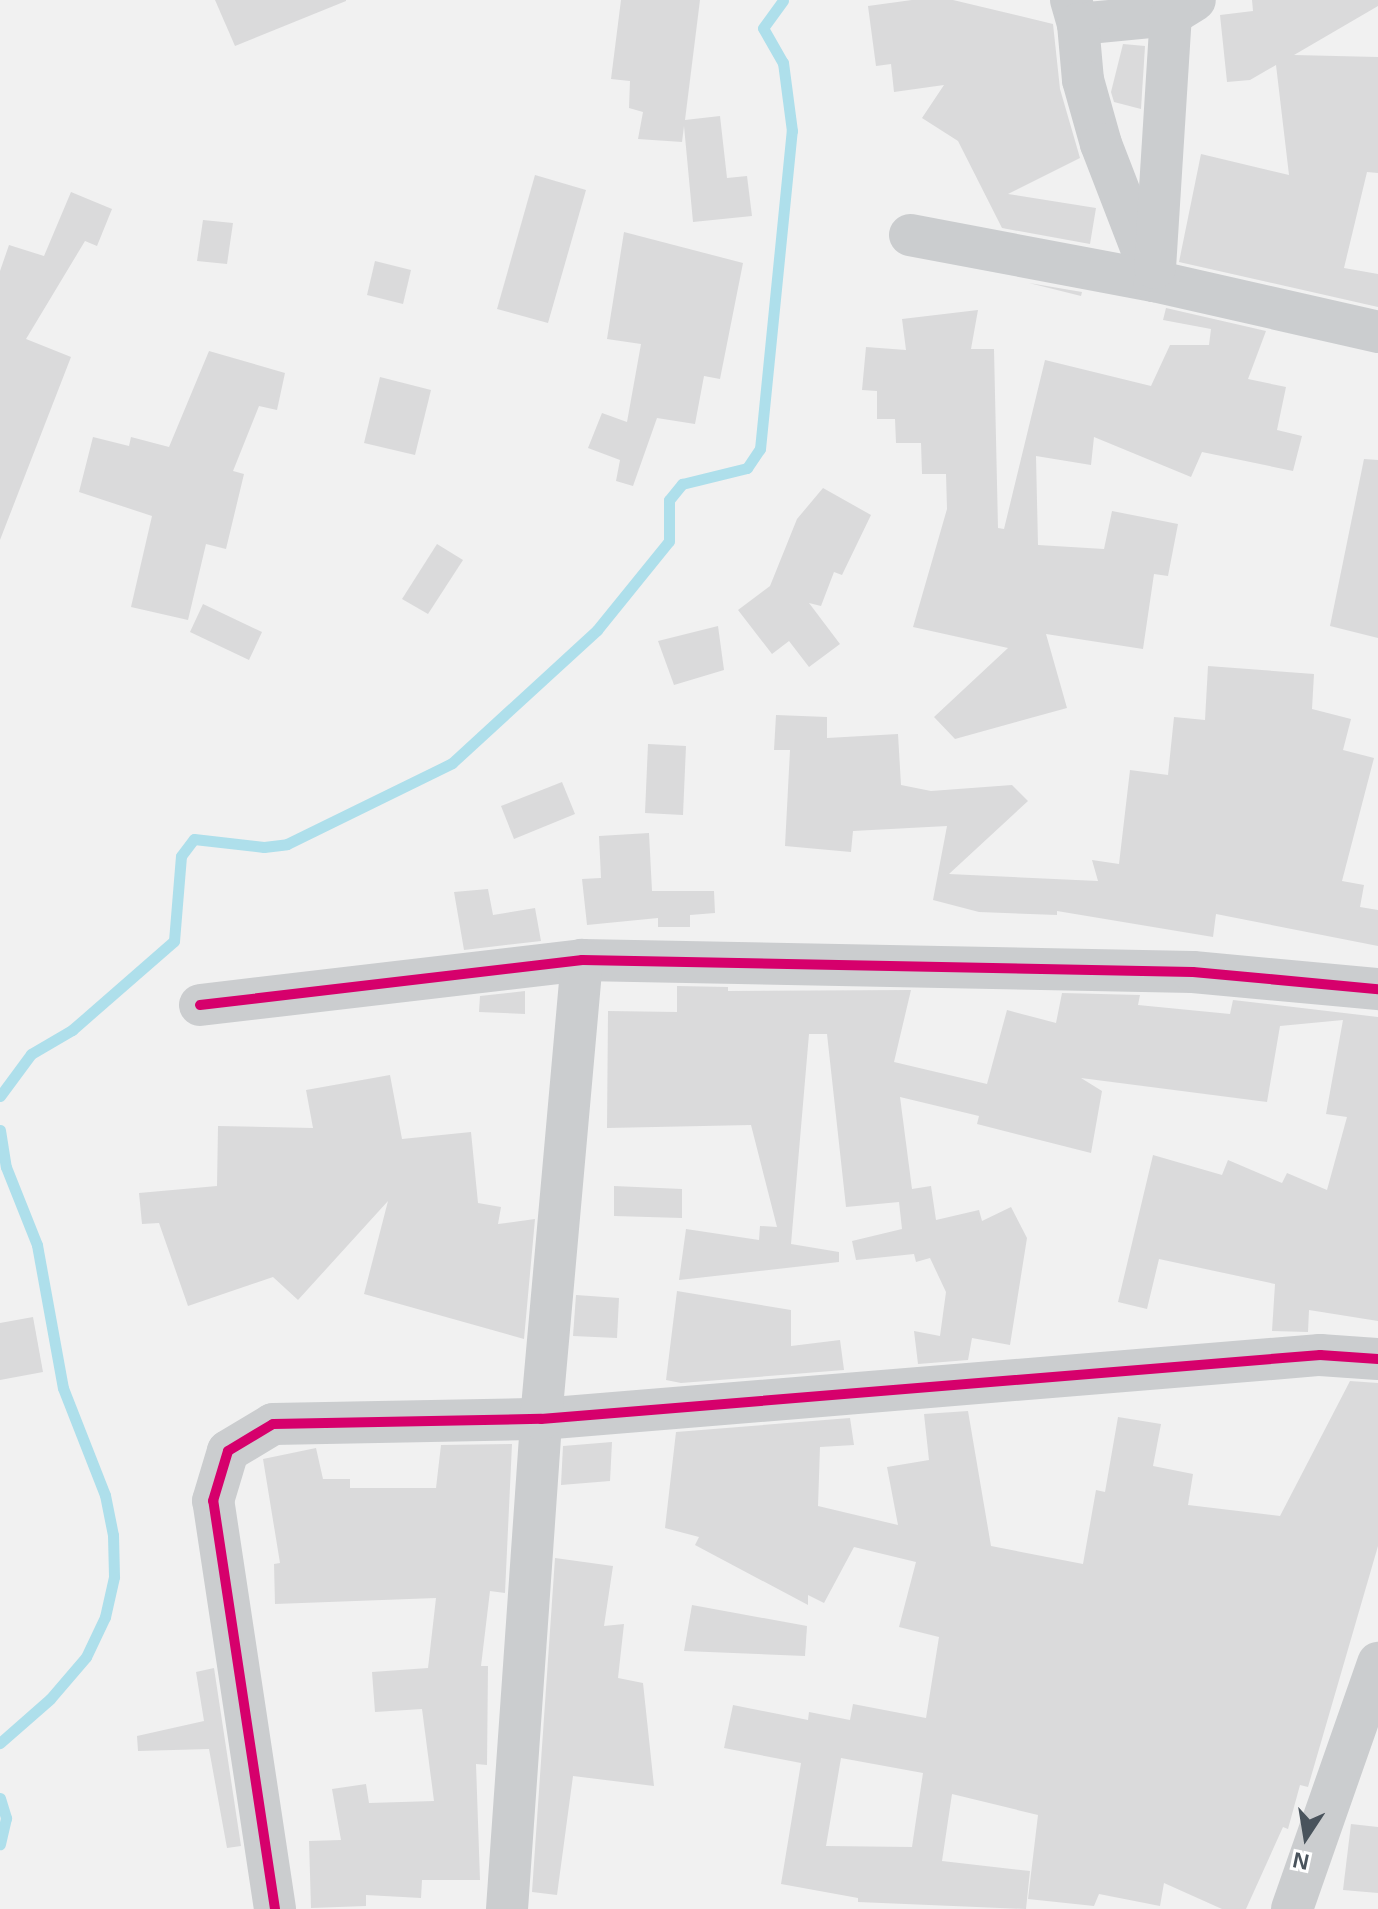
<!DOCTYPE html>
<style>
body{margin:0}
#map{position:relative;width:1378px;height:1909px;overflow:hidden;background:#f1f1f1;font-family:Arial,sans-serif}
div>[style]{position:absolute}
[style*='--x']{left:calc(var(--x)*1px);top:calc(var(--y)*1px);width:calc(var(--w)*1px);rotate:calc(var(--a)*1deg)}
.stream>*{height:11px;margin:-5.5px;padding:0 5.5px;transform-origin:5.5px;border-radius:5.5px;background:#aedfeb}
.building>*{inset:0;background:#dadadb}
.minor>*{height:42px;margin:-21px;padding:0 21px;transform-origin:21px;border-radius:21px;background:#cbcdcf}
.cycleway>*{height:10px;margin:-5px;padding:0 5px;transform-origin:5px;border-radius:5px;background:#d6006c}
span{translate:-50% -50%;white-space:nowrap;text-align:center;line-height:1.15;-webkit-text-stroke:7px #fff;paint-order:stroke}
.north{position:absolute;left:1266px;top:1797px;width:80px;height:80px;-webkit-text-stroke:6px #fff;paint-order:stroke;rotate:192deg;font-size:22px;font-weight:700;line-height:32px;text-align:center;color:#49535c}
.north::after{content:'';display:block;margin:auto;width:28px;height:36px;background:#49535c;clip-path:polygon(50% 0,100% 100%,50% 72%,0 100%)}
</style>
<div id="map">
<div class="stream">
<div style="--x:0;--y:1096;--w:52;--a:-53.6"></div>
<div style="--x:31;--y:1054;--w:48;--a:-30.3"></div>
<div style="--x:72;--y:1030;--w:135;--a:-41.1"></div>
<div style="--x:174;--y:941;--w:85;--a:-85.3"></div>
<div style="--x:181;--y:856;--w:21;--a:-53"></div>
<div style="--x:194;--y:839;--w:70;--a:6.5"></div>
<div style="--x:264;--y:847;--w:23;--a:-7"></div>
<div style="--x:287;--y:844;--w:184;--a:-26.1"></div>
<div style="--x:452;--y:763;--w:197;--a:-42.5"></div>
<div style="--x:597;--y:630;--w:114;--a:-51"></div>
<div style="--x:669;--y:541;--w:41;--a:-90"></div>
<div style="--x:669;--y:500;--w:21;--a:-51"></div>
<div style="--x:682;--y:484;--w:67;--a:-13.8"></div>
<div style="--x:747;--y:468;--w:23;--a:-56"></div>
<div style="--x:760;--y:449;--w:320;--a:-84.3"></div>
<div style="--x:792;--y:131;--w:69;--a:-97.5"></div>
<div style="--x:783;--y:63;--w:40;--a:-119.7"></div>
<div style="--x:763;--y:28;--w:34;--a:-54"></div>
<div style="--x:0;--y:1130;--w:37;--a:81"></div>
<div style="--x:6;--y:1167;--w:84;--a:68.3"></div>
<div style="--x:37;--y:1245;--w:145;--a:79.7"></div>
<div style="--x:63;--y:1388;--w:115;--a:68.6"></div>
<div style="--x:105;--y:1495;--w:41;--a:78.7"></div>
<div style="--x:113;--y:1535;--w:42;--a:88.6"></div>
<div style="--x:114;--y:1577;--w:41;--a:102.7"></div>
<div style="--x:105;--y:1617;--w:44;--a:115.4"></div>
<div style="--x:86;--y:1657;--w:55;--a:130.6"></div>
<div style="--x:50;--y:1699;--w:67;--a:138.7"></div>
<div style="--x:0;--y:1798;--w:21;--a:73"></div>
<div style="--x:6;--y:1818;--w:27;--a:103"></div>
</div>
<div class="building">
<div style="clip-path:polygon(215px 0,346px 0,346px 1px,235px 46px)"></div>
<div style="clip-path:polygon(621px 0,700px 0,685px 120px,720px 116px,727px 178px,747px 176px,752px 216px,693px 222px,684px 126px,682px 142px,638px 139px,643px 112px,629px 108px,630px 81px,611px 79px)"></div>
<div style="clip-path:polygon(912px 0,953px 0,1053px 24px,1060px 89px,1080px 158px,1008px 194px,1096px 208px,1090px 244px,1002px 228px,958px 141px,922px 118px,944px 85px,894px 92px,891px 64px,876px 66px,868px 6px)"></div>
<div style="clip-path:polygon(1252px 0,1378px 0,1378px 6px,1294px 55px,1378px 57px,1378px 173px,1367px 172px,1344px 268px,1378px 274px,1378px 307px,1179px 262px,1201px 154px,1289px 175px,1276px 65px,1250px 80px,1227px 82px,1220px 15px,1253px 11px)"></div>
<div style="clip-path:polygon(1123px 44px,1145px 46px,1141px 109px,1114px 102px,1111px 92px)"></div>
<div style="clip-path:polygon(535px 175px,586px 190px,548px 323px,497px 309px)"></div>
<div style="clip-path:polygon(71px 192px,112px 209px,97px 246px,85px 241px,26px 339px,71px 357px,0 540px,0 271px,9px 245px,44px 256px)"></div>
<div style="clip-path:polygon(203px 220px,233px 223px,227px 264px,197px 261px)"></div>
<div style="clip-path:polygon(624px 232px,743px 263px,720px 379px,704px 376px,695px 424px,657px 418px,633px 486px,616px 481px,620px 460px,588px 448px,602px 413px,627px 422px,641px 344px,607px 339px)"></div>
<div style="clip-path:polygon(375px 261px,411px 270px,403px 304px,367px 295px)"></div>
<div style="clip-path:polygon(1029px 283px,1082px 292px,1081px 296px)"></div>
<div style="clip-path:polygon(1166px 308px,1266px 331px,1248px 379px,1286px 387px,1277px 430px,1302px 436px,1293px 471px,1202px 452px,1191px 477px,1094px 437px,1091px 465px,1036px 456px,1038px 545px,1104px 549px,1112px 511px,1178px 524px,1168px 576px,1154px 574px,1143px 649px,1046px 634px,1067px 708px,955px 739px,934px 717px,1008px 648px,913px 627px,947px 509px,946px 474px,922px 474px,921px 443px,896px 443px,895px 419px,877px 419px,877px 391px,862px 390px,866px 347px,906px 350px,902px 319px,978px 310px,971px 349px,994px 349px,998px 528px,1004px 529px,1045px 360px,1151px 386px,1170px 345px,1209px 345px,1211px 329px,1163px 320px)"></div>
<div style="clip-path:polygon(209px 351px,285px 373px,277px 410px,259px 406px,233px 471px,244px 474px,226px 549px,206px 544px,188px 620px,131px 607px,152px 516px,79px 492px,93px 437px,129px 446px,131px 437px,169px 447px)"></div>
<div style="clip-path:polygon(380px 377px,431px 390px,415px 455px,364px 443px)"></div>
<div style="clip-path:polygon(1364px 459px,1378px 460px,1378px 638px,1330px 626px)"></div>
<div style="clip-path:polygon(823px 488px,871px 515px,842px 575px,834px 572px,821px 606px,809px 603px,840px 644px,809px 667px,789px 641px,772px 654px,738px 610px,770px 586px,797px 519px)"></div>
<div style="clip-path:polygon(437px 544px,463px 560px,428px 614px,402px 599px)"></div>
<div style="clip-path:polygon(203px 604px,262px 632px,249px 660px,190px 632px)"></div>
<div style="clip-path:polygon(718px 626px,724px 670px,674px 685px,658px 641px)"></div>
<div style="clip-path:polygon(1208px 666px,1314px 674px,1312px 709px,1351px 719px,1343px 750px,1374px 758px,1342px 881px,1364px 885px,1360px 907px,1378px 910px,1378px 946px,1216px 914px,1213px 937px,1057px 911px,1057px 915px,979px 912px,933px 900px,947px 826px,853px 831px,851px 852px,785px 846px,790px 750px,774px 750px,776px 715px,827px 717px,827px 738px,898px 734px,901px 785px,931px 791px,1012px 785px,1028px 801px,949px 874px,1098px 881px,1092px 860px,1119px 864px,1130px 770px,1168px 775px,1174px 717px,1205px 720px)"></div>
<div style="clip-path:polygon(648px 744px,686px 746px,683px 815px,645px 813px)"></div>
<div style="clip-path:polygon(562px 782px,575px 814px,514px 839px,501px 806px)"></div>
<div style="clip-path:polygon(649px 833px,652px 891px,714px 891px,715px 913px,690px 915px,690px 927px,658px 927px,658px 918px,587px 925px,582px 879px,601px 878px,599px 836px)"></div>
<div style="clip-path:polygon(488px 889px,493px 915px,535px 908px,541px 941px,464px 950px,454px 892px)"></div>
<div style="clip-path:polygon(677px 986px,728px 987px,728px 991px,911px 990px,894px 1062px,987px 1084px,1007px 1010px,1056px 1023px,1062px 993px,1140px 995px,1138px 1005px,1230px 1014px,1233px 1000px,1378px 1017px,1378px 1321px,1309px 1310px,1308px 1332px,1272px 1331px,1275px 1284px,1159px 1259px,1147px 1309px,1118px 1302px,1153px 1155px,1222px 1175px,1228px 1160px,1282px 1183px,1287px 1173px,1327px 1190px,1347px 1117px,1326px 1114px,1343px 1020px,1280px 1026px,1267px 1102px,1081px 1078px,1102px 1091px,1091px 1153px,977px 1124px,979px 1116px,900px 1097px,912px 1189px,931px 1186px,936px 1220px,979px 1210px,982px 1221px,1011px 1207px,1027px 1238px,1010px 1345px,972px 1338px,968px 1360px,918px 1364px,914px 1331px,940px 1336px,946px 1292px,930px 1258px,916px 1262px,914px 1254px,856px 1260px,852px 1241px,902px 1229px,899px 1202px,846px 1207px,827px 1034px,809px 1034px,791px 1244px,839px 1252px,839px 1262px,679px 1280px,686px 1229px,759px 1240px,760px 1226px,777px 1227px,751px 1125px,607px 1128px,608px 1011px,677px 1012px)"></div>
<div style="clip-path:polygon(525px 991px,525px 1014px,479px 1012px,480px 996px)"></div>
<div style="clip-path:polygon(390px 1075px,402px 1139px,471px 1132px,478px 1203px,501px 1207px,498px 1224px,535px 1219px,524px 1339px,364px 1294px,388px 1201px,298px 1300px,273px 1277px,188px 1306px,159px 1223px,142px 1224px,139px 1193px,217px 1186px,218px 1126px,313px 1128px,306px 1090px)"></div>
<div style="clip-path:polygon(614px 1186px,682px 1189px,682px 1218px,614px 1216px)"></div>
<div style="clip-path:polygon(677px 1291px,791px 1310px,791px 1346px,840px 1340px,844px 1370px,681px 1383px,666px 1380px)"></div>
<div style="clip-path:polygon(576px 1295px,619px 1298px,617px 1338px,573px 1336px)"></div>
<div style="clip-path:polygon(33px 1317px,43px 1372px,0 1380px,0 1323px)"></div>
<div style="clip-path:polygon(evenodd,1350px 1381px,1378px 1383px,1378px 1546px,1308px 1787px,1300px 1785px,1288px 1829px,1283px 1827px,1246px 1909px,1222px 1909px,1164px 1883px,1160px 1906px,1099px 1894px,1094px 1906px,1028px 1899px,1038px 1815px,952px 1794px,942px 1861px,1030px 1871px,1026px 1909px,858px 1902px,858px 1898px,781px 1884px,801px 1763px,724px 1748px,733px 1705px,808px 1720px,809px 1712px,850px 1720px,853px 1704px,926px 1718px,939px 1637px,899px 1627px,916px 1562px,854px 1547px,824px 1603px,808px 1595px,808px 1605px,695px 1545px,699px 1537px,665px 1528px,676px 1432px,850px 1418px,854px 1445px,820px 1447px,818px 1506px,898px 1525px,887px 1467px,929px 1460px,924px 1414px,968px 1411px,991px 1546px,1083px 1564px,1096px 1490px,1105px 1492px,1118px 1417px,1161px 1424px,1153px 1466px,1193px 1474px,1188px 1505px,1280px 1516px,1350px 1381px,841px 1758px,923px 1773px,912px 1847px,826px 1846px,841px 1758px)"></div>
<div style="clip-path:polygon(612px 1442px,610px 1481px,561px 1485px,563px 1446px)"></div>
<div style="clip-path:polygon(512px 1444px,505px 1593px,490px 1591px,481px 1666px,488px 1666px,487px 1765px,476px 1764px,480px 1880px,422px 1880px,421px 1898px,366px 1895px,366px 1906px,311px 1908px,309px 1841px,341px 1840px,332px 1789px,366px 1784px,369px 1803px,434px 1801px,422px 1709px,375px 1712px,372px 1672px,428px 1668px,436px 1598px,275px 1604px,274px 1564px,280px 1563px,263px 1459px,316px 1448px,323px 1479px,350px 1479px,350px 1488px,436px 1488px,441px 1445px)"></div>
<div style="clip-path:polygon(555px 1558px,613px 1566px,604px 1626px,624px 1624px,618px 1678px,643px 1683px,654px 1786px,573px 1776px,557px 1895px,532px 1892px)"></div>
<div style="clip-path:polygon(692px 1605px,807px 1626px,805px 1656px,684px 1651px)"></div>
<div style="clip-path:polygon(214px 1668px,241px 1846px,227px 1848px,209px 1749px,138px 1751px,137px 1736px,204px 1721px,196px 1672px)"></div>
<div style="clip-path:polygon(1351px 1824px,1378px 1827px,1378px 1893px,1343px 1890px)"></div>
</div>
<div class="minor">
<div style="--x:1071;--y:0;--w:25;--a:74"></div>
<div style="--x:1078;--y:24;--w:93;--a:-5.5"></div>
<div style="--x:1171;--y:15;--w:28;--a:-32"></div>
<div style="--x:1078;--y:24;--w:56;--a:84.9"></div>
<div style="--x:1083;--y:80;--w:66;--a:74.3"></div>
<div style="--x:1101;--y:144;--w:147;--a:68.9"></div>
<div style="--x:910;--y:235;--w:248;--a:10.7"></div>
<div style="--x:1154;--y:281;--w:230;--a:12.8"></div>
<div style="--x:1155;--y:268;--w:254;--a:-86.4"></div>
<div style="--x:200;--y:1005;--w:385;--a:-6.7"></div>
<div style="--x:582;--y:960;--w:611;--a:1.13"></div>
<div style="--x:1193;--y:972;--w:186;--a:5.3"></div>
<div style="--x:275;--y:1909;--w:413;--a:-98.6"></div>
<div style="--x:213;--y:1501;--w:52;--a:-73.3"></div>
<div style="--x:228;--y:1451;--w:52;--a:-31"></div>
<div style="--x:273;--y:1424;--w:268;--a:-1.1"></div>
<div style="--x:541;--y:1419;--w:782;--a:-4.7"></div>
<div style="--x:1320;--y:1355;--w:58;--a:3.9"></div>
<div style="--x:507;--y:1909;--w:491;--a:-86"></div>
<div style="--x:541;--y:1419;--w:461;--a:-84.9"></div>
<div style="--x:1292;--y:1909;--w:261;--a:-70.7"></div>
</div>
<div class="cycleway">
<div style="--x:200;--y:1005;--w:385;--a:-6.7"></div>
<div style="--x:582;--y:960;--w:611;--a:1.13"></div>
<div style="--x:1193;--y:972;--w:186;--a:5.3"></div>
<div style="--x:275;--y:1909;--w:413;--a:-98.6"></div>
<div style="--x:213;--y:1501;--w:52;--a:-73.3"></div>
<div style="--x:228;--y:1451;--w:52;--a:-31"></div>
<div style="--x:273;--y:1424;--w:268;--a:-1.1"></div>
<div style="--x:541;--y:1419;--w:782;--a:-4.7"></div>
<div style="--x:1320;--y:1355;--w:58;--a:3.9"></div>
</div>
<div class="north">N</div>
</div>
